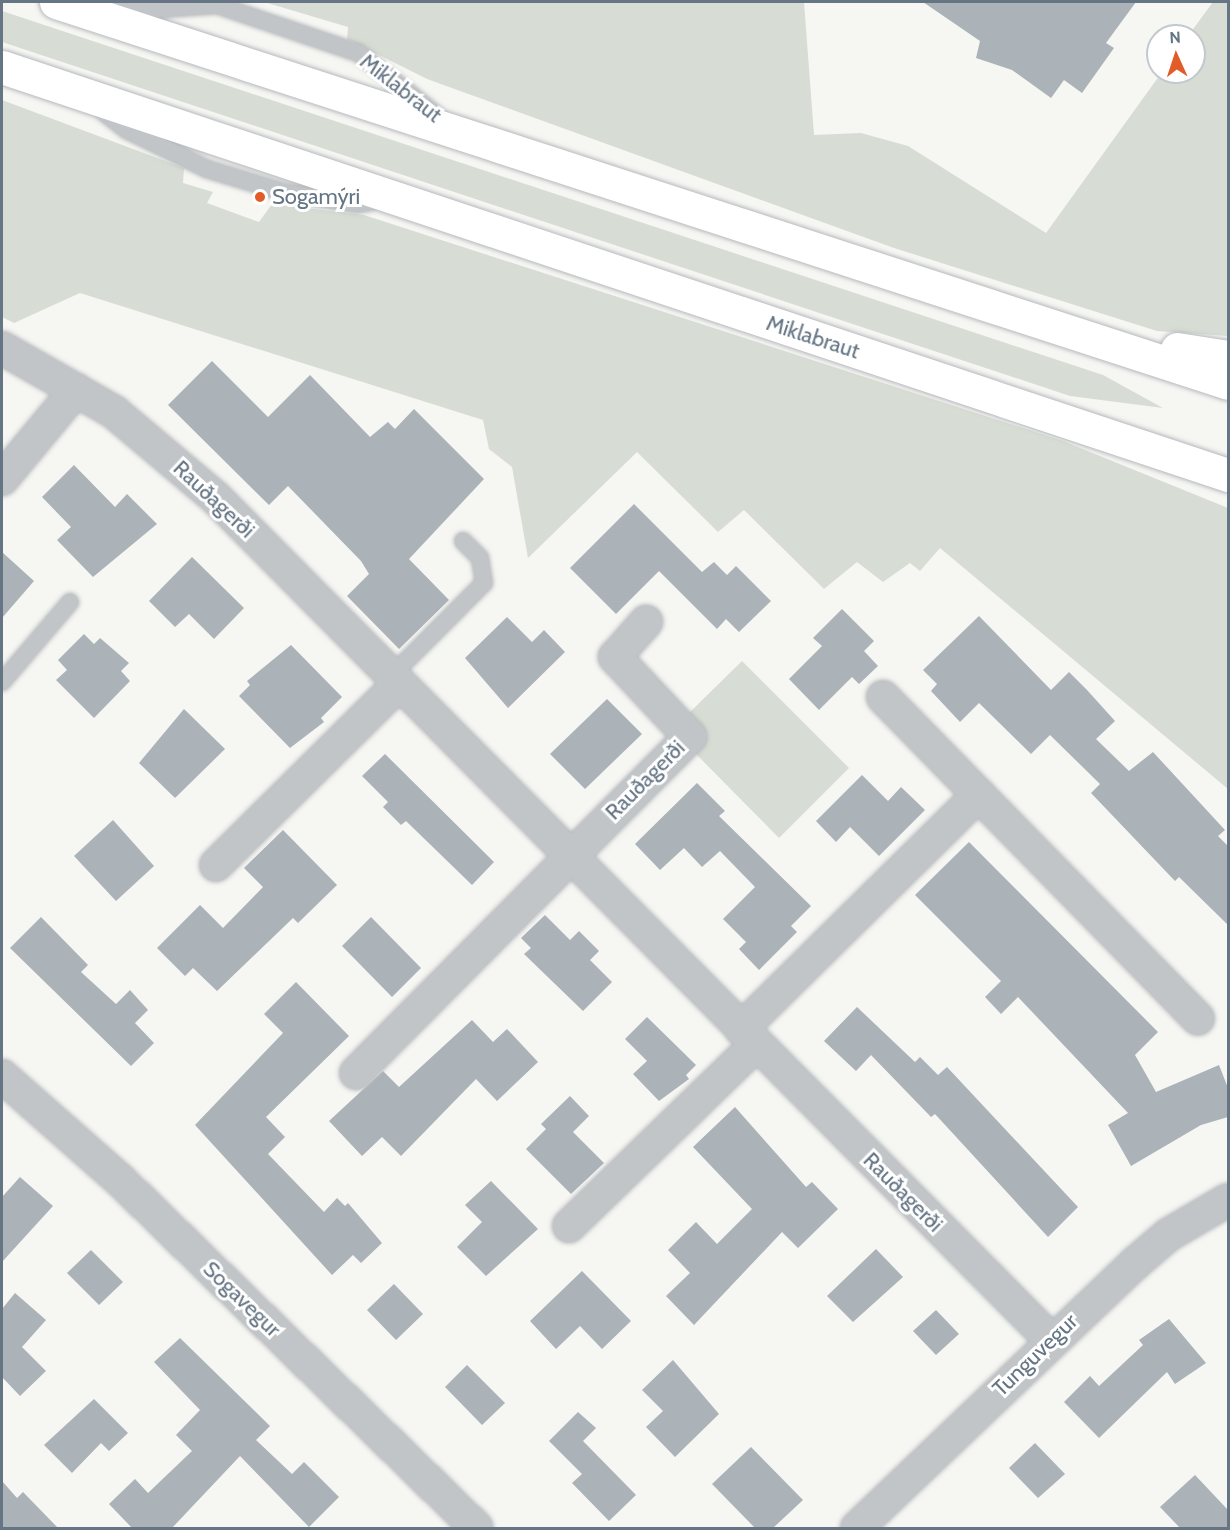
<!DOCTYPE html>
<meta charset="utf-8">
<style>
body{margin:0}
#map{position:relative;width:1230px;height:1530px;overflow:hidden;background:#f6f6f3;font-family:Cabin,sans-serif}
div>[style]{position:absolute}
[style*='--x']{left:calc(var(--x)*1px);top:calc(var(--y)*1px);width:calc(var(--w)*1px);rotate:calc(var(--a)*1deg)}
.green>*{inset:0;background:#d7ddd4}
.building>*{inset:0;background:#abb2b8}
.roads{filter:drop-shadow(0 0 2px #b6b9bc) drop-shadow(0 0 2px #b6b9bc)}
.service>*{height:16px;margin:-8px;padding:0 8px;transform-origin:8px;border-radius:8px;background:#c1c5c8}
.minor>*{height:32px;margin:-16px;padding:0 16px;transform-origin:16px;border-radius:16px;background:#c1c5c8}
.trunk>*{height:33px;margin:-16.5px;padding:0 16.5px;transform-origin:16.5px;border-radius:16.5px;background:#fff}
.dots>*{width:16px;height:16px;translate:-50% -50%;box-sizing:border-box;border:3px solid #fff;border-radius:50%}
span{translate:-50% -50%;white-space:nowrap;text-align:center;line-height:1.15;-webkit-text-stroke:6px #fff;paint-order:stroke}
.street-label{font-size:22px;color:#657584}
.poi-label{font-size:22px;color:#657584}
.left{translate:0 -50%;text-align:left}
.frame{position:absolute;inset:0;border:3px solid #657584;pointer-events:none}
.north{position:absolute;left:1146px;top:24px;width:60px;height:60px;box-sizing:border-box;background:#fff;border:2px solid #c1c8ce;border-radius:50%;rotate:357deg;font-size:16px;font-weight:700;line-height:24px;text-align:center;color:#657584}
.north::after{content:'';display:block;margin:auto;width:21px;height:27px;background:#e15c28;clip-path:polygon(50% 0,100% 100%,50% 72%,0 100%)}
</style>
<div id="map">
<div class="green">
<div style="clip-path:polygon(264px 2px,804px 2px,814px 135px,861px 133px,908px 146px,1046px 233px,1162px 72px,1194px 72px,1194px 36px,1188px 36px,1213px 2px,1228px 2px,1228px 336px,1157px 331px,894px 248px,427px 79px,347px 39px,348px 27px)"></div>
<div style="clip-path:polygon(2px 11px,1103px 375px,1163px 408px,1070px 396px,2px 42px)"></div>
<div style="clip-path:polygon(2px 100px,184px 168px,183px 183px,213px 192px,207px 203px,259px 222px,272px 204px,364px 215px,1063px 441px,1228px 508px,1228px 789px,940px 548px,920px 571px,910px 563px,883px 582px,857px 562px,824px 589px,744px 510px,718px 532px,637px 452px,528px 558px,512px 467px,489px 449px,483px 420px,80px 293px,14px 323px,2px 317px)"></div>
<div style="clip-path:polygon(742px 661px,849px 768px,779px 838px,691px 749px,685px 717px)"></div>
</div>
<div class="building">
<div style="clip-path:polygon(923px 2px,1136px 2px,1106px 43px,1114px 48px,1082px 93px,1064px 80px,1051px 98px,1012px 70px,976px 58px,980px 41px)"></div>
<div style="clip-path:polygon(212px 361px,268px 417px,310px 375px,370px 437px,388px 422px,395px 429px,414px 409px,484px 479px,409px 559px,449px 600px,399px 649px,347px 596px,369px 574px,361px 561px,288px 486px,269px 505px,168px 405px)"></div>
<div style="clip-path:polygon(74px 465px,115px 507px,127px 494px,157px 524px,93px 577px,57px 540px,71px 527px,42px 497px)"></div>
<div style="clip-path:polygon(634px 504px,702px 572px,714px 562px,727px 575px,736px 566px,771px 601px,739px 632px,726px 619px,717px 629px,659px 571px,616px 614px,570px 568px)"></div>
<div style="clip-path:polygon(2px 552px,34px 581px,2px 618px)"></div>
<div style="clip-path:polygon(192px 557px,244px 608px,214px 639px,189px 614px,175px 627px,149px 601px)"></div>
<div style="clip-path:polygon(842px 609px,874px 641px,864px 651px,878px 666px,859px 684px,852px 677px,819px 710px,789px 679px,822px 646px,813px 638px)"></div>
<div style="clip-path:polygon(979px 616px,1051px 690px,1069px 672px,1087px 690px,1115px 721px,1096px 739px,1129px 771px,1153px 752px,1225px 830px,1218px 836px,1228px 846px,1228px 925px,1179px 877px,1175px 881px,1091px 793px,1100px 784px,1050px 735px,1031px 754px,979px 703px,960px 722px,931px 691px,937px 684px,923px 670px)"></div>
<div style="clip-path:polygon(507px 617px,532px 642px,544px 630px,565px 652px,508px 708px,465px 658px)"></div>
<div style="clip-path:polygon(84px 634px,94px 644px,100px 638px,129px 663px,121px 671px,130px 681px,94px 718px,56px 680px,67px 670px,58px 660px)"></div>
<div style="clip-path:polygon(291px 645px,342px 697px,321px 718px,324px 722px,290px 748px,239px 696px,250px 685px,247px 681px)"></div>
<div style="clip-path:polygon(607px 699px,642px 734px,585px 789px,550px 754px)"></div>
<div style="clip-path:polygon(184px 709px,225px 749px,175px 798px,139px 763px)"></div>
<div style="clip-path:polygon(385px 754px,494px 862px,472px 885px,406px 821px,401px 825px,383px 807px,388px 802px,362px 776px)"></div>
<div style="clip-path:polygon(862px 775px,888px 801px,901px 787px,925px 810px,879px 856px,850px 827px,836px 842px,816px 821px)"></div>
<div style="clip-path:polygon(697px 783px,725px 811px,719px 816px,811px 906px,791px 926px,797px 932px,759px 970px,739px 949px,746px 942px,723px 919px,755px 887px,720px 851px,702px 867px,684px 848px,660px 870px,635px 844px)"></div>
<div style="clip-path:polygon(113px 820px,154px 866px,116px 901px,74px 856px)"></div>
<div style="clip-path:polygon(283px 830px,337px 885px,298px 923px,293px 918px,217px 991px,193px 968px,185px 976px,157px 948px,200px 905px,223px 928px,263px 887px,244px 868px)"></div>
<div style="clip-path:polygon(969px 842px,1158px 1032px,1135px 1055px,1156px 1092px,1219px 1065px,1228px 1088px,1228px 1117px,1201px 1125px,1131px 1166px,1108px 1125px,1128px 1113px,1018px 997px,1001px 1014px,985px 997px,1001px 981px,915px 895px)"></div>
<div style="clip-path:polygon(545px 915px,570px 940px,579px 931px,599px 951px,590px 960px,612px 982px,583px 1011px,524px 954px,531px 948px,521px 938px)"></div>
<div style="clip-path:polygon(41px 917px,88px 965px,81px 972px,116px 1004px,130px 990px,148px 1010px,135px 1023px,154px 1043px,131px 1066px,10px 948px)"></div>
<div style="clip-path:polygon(371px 917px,421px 968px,392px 997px,342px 946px)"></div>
<div style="clip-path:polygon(296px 982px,349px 1036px,266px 1117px,285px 1137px,268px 1154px,324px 1212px,337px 1198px,345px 1206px,348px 1203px,382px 1243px,361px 1263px,353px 1255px,332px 1275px,195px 1125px,283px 1033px,264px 1014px)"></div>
<div style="clip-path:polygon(857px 1007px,915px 1062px,920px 1057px,938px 1075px,947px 1067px,1078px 1207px,1048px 1237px,935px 1114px,931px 1117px,871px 1055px,856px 1071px,824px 1041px)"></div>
<div style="clip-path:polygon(647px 1017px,696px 1065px,686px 1075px,689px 1079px,659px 1101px,633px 1074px,647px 1061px,625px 1039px)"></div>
<div style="clip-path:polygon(472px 1020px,493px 1042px,507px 1029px,538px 1062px,497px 1101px,476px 1079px,401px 1156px,382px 1137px,362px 1156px,329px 1121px,383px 1071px,399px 1087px)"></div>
<div style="clip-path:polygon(570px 1096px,589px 1116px,573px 1132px,604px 1163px,571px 1194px,526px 1149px,546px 1129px,541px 1124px)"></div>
<div style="clip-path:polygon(735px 1107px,806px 1187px,812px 1182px,838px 1209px,798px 1248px,782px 1232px,694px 1325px,666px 1296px,690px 1273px,668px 1250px,696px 1222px,717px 1244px,752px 1209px,693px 1147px)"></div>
<div style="clip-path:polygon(20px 1177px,53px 1206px,2px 1262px,2px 1197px)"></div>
<div style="clip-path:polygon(491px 1181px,538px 1229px,486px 1276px,457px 1247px,482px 1222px,465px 1205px)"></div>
<div style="clip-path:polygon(876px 1249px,903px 1277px,853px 1322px,827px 1296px)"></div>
<div style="clip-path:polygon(91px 1250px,123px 1282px,99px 1305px,67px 1273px)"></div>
<div style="clip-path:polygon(582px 1271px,631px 1321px,602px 1349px,580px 1326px,556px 1349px,530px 1321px)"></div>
<div style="clip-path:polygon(394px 1284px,423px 1314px,396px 1340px,367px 1310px)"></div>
<div style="clip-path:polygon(15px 1293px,46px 1320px,22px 1347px,46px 1371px,20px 1396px,2px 1377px,2px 1309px)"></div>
<div style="clip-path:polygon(936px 1310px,959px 1334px,936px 1355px,913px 1331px)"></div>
<div style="clip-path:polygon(1169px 1319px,1206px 1363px,1175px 1384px,1167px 1372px,1099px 1438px,1064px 1402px,1090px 1376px,1099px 1386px,1143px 1345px,1139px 1340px)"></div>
<div style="clip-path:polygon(180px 1338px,270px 1426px,256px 1440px,292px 1474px,304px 1462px,339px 1497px,309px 1527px,240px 1456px,172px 1528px,132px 1528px,109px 1504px,135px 1479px,148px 1493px,192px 1451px,176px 1435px,200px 1410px,154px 1362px)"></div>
<div style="clip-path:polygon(673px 1360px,719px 1414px,675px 1457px,646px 1427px,663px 1411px,642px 1390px)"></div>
<div style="clip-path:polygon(467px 1365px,505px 1403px,482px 1425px,445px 1387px)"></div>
<div style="clip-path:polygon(94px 1399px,128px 1433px,109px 1451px,101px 1443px,72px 1473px,44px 1445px)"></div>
<div style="clip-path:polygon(578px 1412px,596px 1428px,583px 1441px,636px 1495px,609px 1521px,572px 1483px,582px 1474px,549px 1441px)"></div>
<div style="clip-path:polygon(1035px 1443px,1065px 1474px,1038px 1498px,1009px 1468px)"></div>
<div style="clip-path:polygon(751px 1447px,803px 1500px,773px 1528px,755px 1528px,712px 1484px)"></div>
<div style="clip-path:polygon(1195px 1475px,1228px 1510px,1228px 1528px,1180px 1528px,1160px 1507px)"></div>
<div style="clip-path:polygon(2px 1481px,17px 1498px,23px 1492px,58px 1528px,2px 1528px)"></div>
</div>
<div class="roads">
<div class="service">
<div style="--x:114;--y:12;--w:103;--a:-3.9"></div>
<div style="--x:217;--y:5;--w:150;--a:18.7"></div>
<div style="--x:359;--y:53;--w:102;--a:38.7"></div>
<div style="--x:101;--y:110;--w:33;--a:38"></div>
<div style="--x:127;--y:130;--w:89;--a:26"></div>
<div style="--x:207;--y:169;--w:83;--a:16.9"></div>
<div style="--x:286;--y:193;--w:72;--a:8.8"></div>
<div style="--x:357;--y:204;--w:25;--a:-9"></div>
<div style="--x:390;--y:677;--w:133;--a:-45"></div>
<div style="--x:484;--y:583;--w:25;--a:-99"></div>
<div style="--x:480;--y:558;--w:24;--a:-135"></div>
<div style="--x:2;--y:682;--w:105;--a:-49.6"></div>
</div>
<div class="minor">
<div style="--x:2;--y:348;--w:129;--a:29.7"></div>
<div style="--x:114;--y:412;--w:133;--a:40.1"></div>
<div style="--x:216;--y:498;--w:1184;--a:45.24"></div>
<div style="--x:2;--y:479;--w:116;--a:-50.3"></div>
<div style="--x:883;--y:697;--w:450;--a:45.6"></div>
<div style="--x:216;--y:865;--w:256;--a:-44.7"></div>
<div style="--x:741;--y:1029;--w:334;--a:-44.6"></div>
<div style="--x:356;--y:1073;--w:474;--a:-45.2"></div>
<div style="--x:690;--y:737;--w:110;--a:-133.2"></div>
<div style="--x:615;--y:657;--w:47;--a:-48.5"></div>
<div style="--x:2;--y:1076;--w:157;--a:41.4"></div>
<div style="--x:120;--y:1180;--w:498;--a:44.3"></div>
<div style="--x:569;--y:1226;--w:260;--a:-44.1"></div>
<div style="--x:857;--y:1528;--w:381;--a:-43.6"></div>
<div style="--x:1133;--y:1265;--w:46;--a:-40.6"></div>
<div style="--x:1168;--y:1235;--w:69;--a:-30.3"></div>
</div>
<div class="trunk">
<div style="--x:56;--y:2;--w:1232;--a:18.01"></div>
<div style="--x:2;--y:67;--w:1292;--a:18.41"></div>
<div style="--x:1177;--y:349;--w:52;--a:8.9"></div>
</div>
</div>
<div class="dots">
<div style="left:260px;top:197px;background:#e15c28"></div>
</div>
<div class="street-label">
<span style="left:401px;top:88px;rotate:38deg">Miklabraut</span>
<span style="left:813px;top:337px;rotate:18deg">Miklabraut</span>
<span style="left:214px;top:499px;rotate:43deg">Rauðagerði</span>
<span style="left:645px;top:780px;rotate:-45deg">Rauðagerði</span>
<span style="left:903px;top:1192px;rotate:45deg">Rauðagerði</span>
<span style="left:242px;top:1299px;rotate:44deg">Sogavegur</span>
<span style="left:1035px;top:1355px;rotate:-44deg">Tunguvegur</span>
</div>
<div class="poi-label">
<span class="left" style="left:272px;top:197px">Sogamýri</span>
</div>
<div class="frame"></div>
<div class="north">N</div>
</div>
